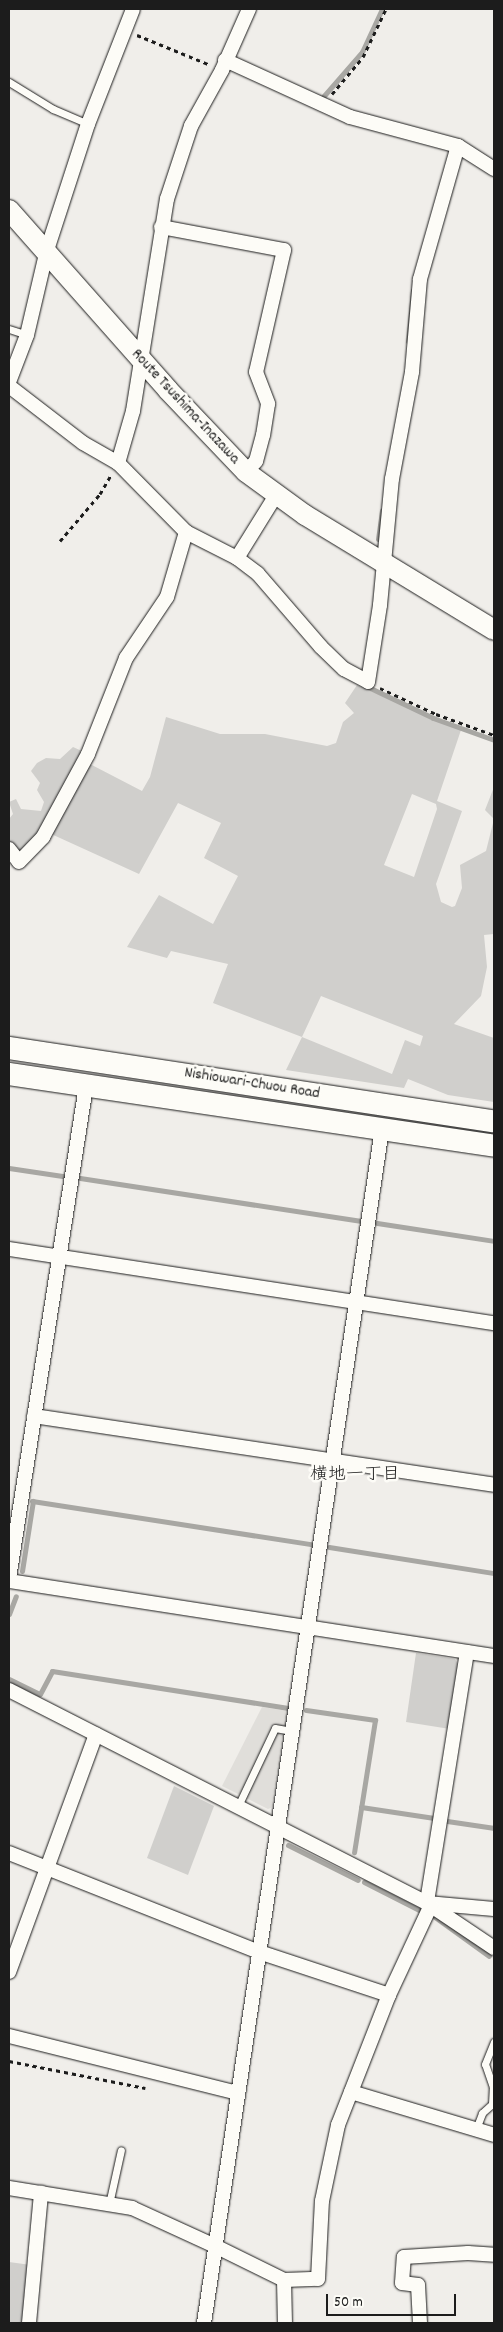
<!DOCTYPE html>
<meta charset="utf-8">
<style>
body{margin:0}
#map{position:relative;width:503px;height:2332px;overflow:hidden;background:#f0eeea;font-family:Dekko,"Klee One",sans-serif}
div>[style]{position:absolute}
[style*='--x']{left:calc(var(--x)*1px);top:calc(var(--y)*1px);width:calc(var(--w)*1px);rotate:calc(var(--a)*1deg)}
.built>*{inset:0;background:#e0deda}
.green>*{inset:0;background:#d0cfcc}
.stream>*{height:5px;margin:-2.5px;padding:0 2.5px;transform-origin:2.5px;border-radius:2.5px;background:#a8a7a3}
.path>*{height:3px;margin-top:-1.5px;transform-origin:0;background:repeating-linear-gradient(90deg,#1c1c1c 0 4px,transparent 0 8px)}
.roads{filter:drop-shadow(0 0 1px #1c1c1c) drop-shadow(0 0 1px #1c1c1c)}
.service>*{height:7px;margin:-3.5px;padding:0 3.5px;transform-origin:3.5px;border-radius:3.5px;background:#fdfcf7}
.minor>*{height:14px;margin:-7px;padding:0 7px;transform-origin:7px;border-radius:7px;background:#fdfcf7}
.secondary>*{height:20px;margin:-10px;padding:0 10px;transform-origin:10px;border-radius:10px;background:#fdfcf7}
.primary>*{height:22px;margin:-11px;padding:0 11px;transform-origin:11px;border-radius:11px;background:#fdfcf7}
span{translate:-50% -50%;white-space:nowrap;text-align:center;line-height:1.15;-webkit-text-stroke:5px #fdfcf7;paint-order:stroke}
.street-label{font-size:16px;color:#1c1c1c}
.neighbourhood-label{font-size:18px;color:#1c1c1c}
.frame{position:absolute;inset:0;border:10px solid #1c1c1c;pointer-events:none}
.scale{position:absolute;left:326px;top:2294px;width:130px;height:22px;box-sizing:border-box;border:2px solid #1c1c1c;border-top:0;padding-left:6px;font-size:15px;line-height:18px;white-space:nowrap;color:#1c1c1c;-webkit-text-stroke:4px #fdfcf7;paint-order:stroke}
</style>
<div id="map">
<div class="built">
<div style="clip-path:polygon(262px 1707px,288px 1711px,273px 1807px,268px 1809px,222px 1786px)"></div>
</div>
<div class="green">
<div style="clip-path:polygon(evenodd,357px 685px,461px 730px,437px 801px,462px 811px,436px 884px,441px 902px,452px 907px,455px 906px,462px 888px,460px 865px,486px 851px,494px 819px,485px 810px,494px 787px,494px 934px,484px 935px,487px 967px,481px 996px,454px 1024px,494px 1038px,494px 1102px,448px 1095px,408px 1079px,404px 1088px,286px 1070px,302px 1037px,213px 1003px,228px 964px,171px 951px,167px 958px,127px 947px,159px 895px,213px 924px,238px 876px,204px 858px,221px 823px,178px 803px,139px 874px,49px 833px,88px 763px,142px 791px,150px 777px,166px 717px,220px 734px,265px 734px,327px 746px,336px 743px,343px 722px,354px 713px,345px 703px,357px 685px,412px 794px,436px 804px,437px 809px,414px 877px,384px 865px,412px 794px,357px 685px,321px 996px,423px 1036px,420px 1046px,405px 1040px,392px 1074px,302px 1037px,321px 996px)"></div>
<div style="clip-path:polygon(73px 747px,84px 752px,39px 833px,21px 851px,16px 850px,9px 842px,9px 819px,13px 814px,9px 802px,16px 799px,21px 809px,41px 811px,44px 802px,37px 790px,40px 783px,31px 771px,37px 763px,46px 758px,60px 759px)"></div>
<div style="clip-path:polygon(416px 1653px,455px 1659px,459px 1666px,450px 1729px,406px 1722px)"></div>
<div style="clip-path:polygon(174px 1786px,214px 1806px,188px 1875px,147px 1858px)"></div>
<div style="clip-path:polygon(9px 2262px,31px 2265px,25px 2323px,9px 2323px)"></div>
</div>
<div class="stream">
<div style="--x:322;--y:98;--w:61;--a:-49"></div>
<div style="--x:362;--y:52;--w:47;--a:-65.1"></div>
<div style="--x:408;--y:341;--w:51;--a:-84.4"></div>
<div style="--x:378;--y:539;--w:29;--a:-82"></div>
<div style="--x:366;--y:686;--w:74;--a:25.5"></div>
<div style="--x:433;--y:718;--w:65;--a:19.8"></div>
<div style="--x:9;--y:1168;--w:54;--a:8.6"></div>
<div style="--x:80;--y:1178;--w:283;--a:8.7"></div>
<div style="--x:377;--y:1223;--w:118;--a:8.7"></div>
<div style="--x:32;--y:1501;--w:282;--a:8.8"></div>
<div style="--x:329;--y:1547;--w:167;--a:9"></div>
<div style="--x:22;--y:1571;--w:71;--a:-81.1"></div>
<div style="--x:9;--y:1614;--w:19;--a:-69"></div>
<div style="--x:9;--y:1679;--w:34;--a:26"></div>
<div style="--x:40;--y:1694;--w:26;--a:-62"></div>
<div style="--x:52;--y:1671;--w:239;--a:8.9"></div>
<div style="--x:306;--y:1710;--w:70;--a:8.2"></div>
<div style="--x:375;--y:1720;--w:134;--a:99"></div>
<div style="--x:361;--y:1807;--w:74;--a:8.6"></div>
<div style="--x:447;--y:1821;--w:48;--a:8.5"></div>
<div style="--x:288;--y:1845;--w:78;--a:26.6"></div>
<div style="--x:364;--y:1882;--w:64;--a:27"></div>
<div style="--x:432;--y:1915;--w:70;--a:35.7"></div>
</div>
<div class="path">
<div style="--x:137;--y:35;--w:77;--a:22.2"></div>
<div style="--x:332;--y:94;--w:48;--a:-50"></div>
<div style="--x:363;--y:57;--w:53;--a:-64.4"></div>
<div style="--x:60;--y:541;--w:62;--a:-49.6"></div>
<div style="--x:100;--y:494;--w:22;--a:-60"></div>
<div style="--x:380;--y:688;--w:62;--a:24.9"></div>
<div style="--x:436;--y:714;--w:62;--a:19.9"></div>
<div style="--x:9;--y:2061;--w:139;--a:11.2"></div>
</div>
<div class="roads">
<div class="service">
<div style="--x:9;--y:82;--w:52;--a:31.5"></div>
<div style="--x:53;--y:109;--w:38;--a:23"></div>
<div style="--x:9;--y:329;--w:19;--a:18"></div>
<div style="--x:238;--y:1806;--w:86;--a:-64.6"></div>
<div style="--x:275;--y:1728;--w:17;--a:10"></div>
<div style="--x:476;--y:2129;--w:17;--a:-69"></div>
<div style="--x:482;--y:2113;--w:13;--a:-42"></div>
<div style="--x:492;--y:2104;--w:17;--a:-87"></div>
<div style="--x:493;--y:2087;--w:24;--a:-109"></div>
<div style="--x:485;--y:2064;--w:24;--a:-68"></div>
<div style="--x:109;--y:2204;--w:55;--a:-77.5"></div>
</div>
<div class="minor">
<div style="--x:225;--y:60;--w:137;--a:24.5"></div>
<div style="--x:350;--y:117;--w:112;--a:15"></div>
<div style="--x:458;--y:146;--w:43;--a:32.6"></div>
<div style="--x:161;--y:227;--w:125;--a:10.6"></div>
<div style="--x:284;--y:250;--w:125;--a:102.9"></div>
<div style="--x:256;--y:372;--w:34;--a:69"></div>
<div style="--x:268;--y:404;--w:31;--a:99"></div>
<div style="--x:263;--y:435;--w:27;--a:105"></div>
<div style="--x:256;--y:461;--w:15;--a:132"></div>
<div style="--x:9;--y:382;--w:50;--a:-69"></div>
<div style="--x:27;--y:335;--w:87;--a:-76.8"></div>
<div style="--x:47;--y:250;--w:133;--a:-72"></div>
<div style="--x:88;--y:124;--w:123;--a:-68.6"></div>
<div style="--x:9;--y:386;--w:93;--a:37.6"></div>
<div style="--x:83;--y:443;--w:40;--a:29.7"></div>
<div style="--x:186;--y:532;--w:57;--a:27"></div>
<div style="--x:237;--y:558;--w:26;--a:37"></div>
<div style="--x:258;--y:574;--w:96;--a:49.2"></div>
<div style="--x:321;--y:647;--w:32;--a:44"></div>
<div style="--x:344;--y:669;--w:27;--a:28"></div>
<div style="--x:368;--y:682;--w:78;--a:-81.1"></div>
<div style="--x:380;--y:605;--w:127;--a:-84.6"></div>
<div style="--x:392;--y:479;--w:109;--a:-79.4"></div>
<div style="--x:412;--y:372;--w:93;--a:-85.1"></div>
<div style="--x:420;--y:279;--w:138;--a:-74.1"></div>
<div style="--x:237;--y:558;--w:74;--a:-58.2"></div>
<div style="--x:9;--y:849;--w:16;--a:52"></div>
<div style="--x:19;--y:862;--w:35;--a:-46"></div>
<div style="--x:43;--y:837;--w:94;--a:-61.5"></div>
<div style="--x:88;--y:754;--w:103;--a:-68.4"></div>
<div style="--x:126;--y:658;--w:73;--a:-56.1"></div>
<div style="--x:167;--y:597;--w:68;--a:-73.7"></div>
<div style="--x:186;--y:532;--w:97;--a:-134.6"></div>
<div style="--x:118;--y:463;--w:54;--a:-73.9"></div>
<div style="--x:133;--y:411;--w:215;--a:-80.9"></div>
<div style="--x:167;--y:199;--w:77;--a:-71.8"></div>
<div style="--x:191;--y:126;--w:64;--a:-61"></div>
<div style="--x:222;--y:70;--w:67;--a:-66.1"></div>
<div style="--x:9;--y:1249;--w:491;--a:8.7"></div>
<div style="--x:34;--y:1416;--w:465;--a:8.5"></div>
<div style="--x:9;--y:1578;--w:500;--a:-81.1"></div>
<div style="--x:9;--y:1581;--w:491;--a:8.8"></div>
<div style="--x:467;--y:1652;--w:254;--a:99.1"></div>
<div style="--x:427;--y:1903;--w:67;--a:5.1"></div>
<div style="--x:9;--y:1690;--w:469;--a:27"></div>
<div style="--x:427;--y:1903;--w:81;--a:33.9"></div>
<div style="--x:9;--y:1853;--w:269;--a:21.6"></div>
<div style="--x:259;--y:1952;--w:137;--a:18.3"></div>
<div style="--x:9;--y:1972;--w:253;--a:-69.9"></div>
<div style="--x:9;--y:2036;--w:236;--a:14"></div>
<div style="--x:351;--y:2092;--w:149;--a:16.7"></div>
<div style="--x:9;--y:2188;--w:125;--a:9.2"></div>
<div style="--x:132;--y:2208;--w:91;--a:24.6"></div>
<div style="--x:215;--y:2246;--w:77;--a:26.2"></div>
<div style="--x:284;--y:2280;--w:43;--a:88.7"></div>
<div style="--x:284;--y:2280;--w:34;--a:-2"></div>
<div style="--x:318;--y:2279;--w:78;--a:-87.1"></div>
<div style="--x:322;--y:2201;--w:78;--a:-78.1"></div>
<div style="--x:338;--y:2125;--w:140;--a:-68.6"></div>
<div style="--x:389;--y:1995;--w:99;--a:-65"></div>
<div style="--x:29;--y:2323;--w:131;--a:-84.7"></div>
<div style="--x:204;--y:2323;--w:1207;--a:-81.52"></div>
<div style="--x:420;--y:2323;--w:38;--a:-93"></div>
<div style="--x:418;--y:2285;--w:16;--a:-173"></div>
<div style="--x:402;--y:2283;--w:26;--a:-86"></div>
<div style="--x:404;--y:2257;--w:64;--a:-3.6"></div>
<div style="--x:468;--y:2253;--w:26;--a:4"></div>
</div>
<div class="secondary">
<div style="--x:9;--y:210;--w:240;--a:48.5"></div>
<div style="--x:168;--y:390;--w:113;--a:46.4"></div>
<div style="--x:246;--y:472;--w:73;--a:36.1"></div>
<div style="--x:305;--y:515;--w:221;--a:31.3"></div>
</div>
<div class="primary">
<div style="--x:9;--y:1048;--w:490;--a:8.6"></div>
<div style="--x:9;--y:1074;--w:490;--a:8.4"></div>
</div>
</div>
<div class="street-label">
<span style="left:185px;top:407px;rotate:47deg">Route Tsushima-Inazawa</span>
<span style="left:252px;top:1084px;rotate:9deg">Nishiowari-Chuou Road</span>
</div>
<div class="neighbourhood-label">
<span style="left:355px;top:1476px">横地一丁目</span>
</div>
<div class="frame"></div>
<div class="scale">50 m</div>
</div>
